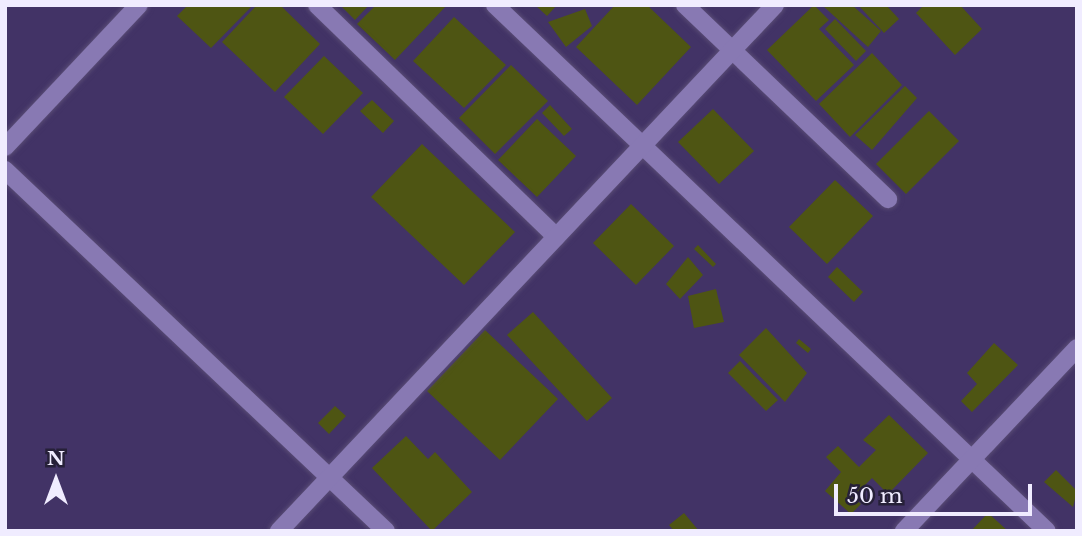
<!DOCTYPE html>
<style>
body{margin:0}
#map{position:relative;width:1082px;height:536px;overflow:hidden;background:#423366;font-family:"Libre Baskerville",serif}
div>[style]{position:absolute}
[style*='--x']{left:calc(var(--x)*1px);top:calc(var(--y)*1px);width:calc(var(--w)*1px);rotate:calc(var(--a)*1deg)}
.building>*{inset:0;background:#4e5513}
.roads{filter:drop-shadow(0 0 2px #594c75) drop-shadow(0 0 2px #594c75)}
.street>*{height:18px;margin:-9px;padding:0 9px;transform-origin:9px;border-radius:9px;background:#8879b3}
span{translate:-50% -50%;white-space:nowrap;text-align:center;line-height:1.15;-webkit-text-stroke:6px #262038;paint-order:stroke}
.frame{position:absolute;inset:0;border:7px solid #f0ecff;pointer-events:none}
.north{position:absolute;left:21px;top:445px;width:70px;height:70px;-webkit-text-stroke:5px #262038;paint-order:stroke;rotate:0deg;font-size:19px;font-weight:700;line-height:28px;text-align:center;color:#f0ecff}
.north::after{content:'';display:block;margin:auto;width:24px;height:32px;background:#f0ecff;clip-path:polygon(50% 0,100% 100%,50% 72%,0 100%)}
.scale{position:absolute;left:834px;top:484px;width:198px;height:32px;box-sizing:border-box;border:4px solid #f0ecff;border-top:0;padding-left:9px;font-size:21px;line-height:24px;white-space:nowrap;color:#f0ecff;-webkit-text-stroke:5px #262038;paint-order:stroke}
</style>
<div id="map">
<div class="building">
<div style="clip-path:polygon(188px 5px,253px 5px,211px 48px,177px 16px)"></div>
<div style="clip-path:polygon(257px 5px,280px 5px,320px 44px,275px 92px,222px 42px)"></div>
<div style="clip-path:polygon(340px 5px,369px 5px,355px 20px)"></div>
<div style="clip-path:polygon(376px 5px,447px 5px,395px 60px,357px 24px)"></div>
<div style="clip-path:polygon(535px 5px,557px 5px,547px 16px)"></div>
<div style="clip-path:polygon(615px 5px,647px 5px,691px 47px,637px 105px,576px 47px)"></div>
<div style="clip-path:polygon(814px 5px,829px 20px,819px 29px,854px 65px,816px 101px,767px 50px)"></div>
<div style="clip-path:polygon(822px 5px,852px 5px,881px 31px,868px 47px)"></div>
<div style="clip-path:polygon(858px 5px,886px 5px,899px 19px,884px 33px)"></div>
<div style="clip-path:polygon(924px 5px,960px 5px,982px 29px,955px 55px,916px 13px)"></div>
<div style="clip-path:polygon(585px 9px,592px 26px,566px 47px,548px 22px)"></div>
<div style="clip-path:polygon(454px 17px,506px 65px,464px 108px,413px 61px)"></div>
<div style="clip-path:polygon(835px 19px,866px 51px,856px 61px,825px 29px)"></div>
<div style="clip-path:polygon(872px 53px,902px 85px,850px 137px,819px 104px)"></div>
<div style="clip-path:polygon(324px 56px,363px 93px,323px 134px,284px 97px)"></div>
<div style="clip-path:polygon(511px 65px,548px 101px,495px 154px,459px 118px)"></div>
<div style="clip-path:polygon(905px 86px,917px 98px,872px 150px,855px 135px)"></div>
<div style="clip-path:polygon(372px 100px,394px 121px,383px 133px,360px 111px)"></div>
<div style="clip-path:polygon(550px 105px,572px 129px,564px 136px,542px 113px)"></div>
<div style="clip-path:polygon(713px 109px,754px 151px,719px 184px,678px 142px)"></div>
<div style="clip-path:polygon(929px 111px,959px 141px,906px 194px,876px 164px)"></div>
<div style="clip-path:polygon(537px 119px,576px 156px,537px 197px,498px 160px)"></div>
<div style="clip-path:polygon(422px 144px,515px 232px,464px 285px,371px 197px)"></div>
<div style="clip-path:polygon(835px 180px,873px 216px,827px 264px,789px 227px)"></div>
<div style="clip-path:polygon(631px 204px,674px 246px,636px 285px,593px 243px)"></div>
<div style="clip-path:polygon(698px 245px,716px 264px,713px 267px,694px 249px)"></div>
<div style="clip-path:polygon(688px 257px,703px 275px,680px 299px,666px 284px)"></div>
<div style="clip-path:polygon(837px 267px,863px 292px,854px 302px,828px 277px)"></div>
<div style="clip-path:polygon(716px 289px,724px 322px,694px 328px,688px 296px)"></div>
<div style="clip-path:polygon(533px 312px,612px 398px,587px 421px,507px 335px)"></div>
<div style="clip-path:polygon(766px 328px,807px 373px,785px 402px,739px 355px)"></div>
<div style="clip-path:polygon(485px 330px,558px 399px,500px 460px,427px 391px)"></div>
<div style="clip-path:polygon(799px 339px,811px 349px,808px 353px,796px 343px)"></div>
<div style="clip-path:polygon(994px 343px,1018px 365px,972px 412px,961px 401px,977px 384px,967px 373px)"></div>
<div style="clip-path:polygon(740px 361px,778px 400px,766px 411px,728px 373px)"></div>
<div style="clip-path:polygon(335px 406px,346px 416px,329px 434px,318px 423px)"></div>
<div style="clip-path:polygon(889px 415px,928px 453px,888px 494px,872px 478px,853px 497px,861px 504px,851px 514px,825px 491px,841px 472px,826px 457px,838px 446px,859px 467px,876px 450px,863px 440px)"></div>
<div style="clip-path:polygon(406px 436px,428px 459px,435px 452px,472px 492px,432px 531px,372px 468px)"></div>
<div style="clip-path:polygon(1056px 470px,1077px 491px,1073px 507px,1044px 482px)"></div>
<div style="clip-path:polygon(684px 513px,699px 531px,674px 531px,669px 525px)"></div>
<div style="clip-path:polygon(988px 513px,1008px 531px,971px 531px)"></div>
</div>
<div class="roads">
<div class="street">
<div style="--x:317;--y:5;--w:333;--a:44.1"></div>
<div style="--x:495;--y:5;--w:762;--a:43.62"></div>
<div style="--x:685;--y:5;--w:281;--a:43.7"></div>
<div style="--x:5;--y:147;--w:195;--a:-46.7"></div>
<div style="--x:5;--y:170;--w:525;--a:43.46"></div>
<div style="--x:279;--y:531;--w:723;--a:-46.68"></div>
<div style="--x:904;--y:531;--w:252;--a:-46.6"></div>
</div>
</div>
<div class="frame"></div>
<div class="north">N</div>
<div class="scale">50 m</div>
</div>
